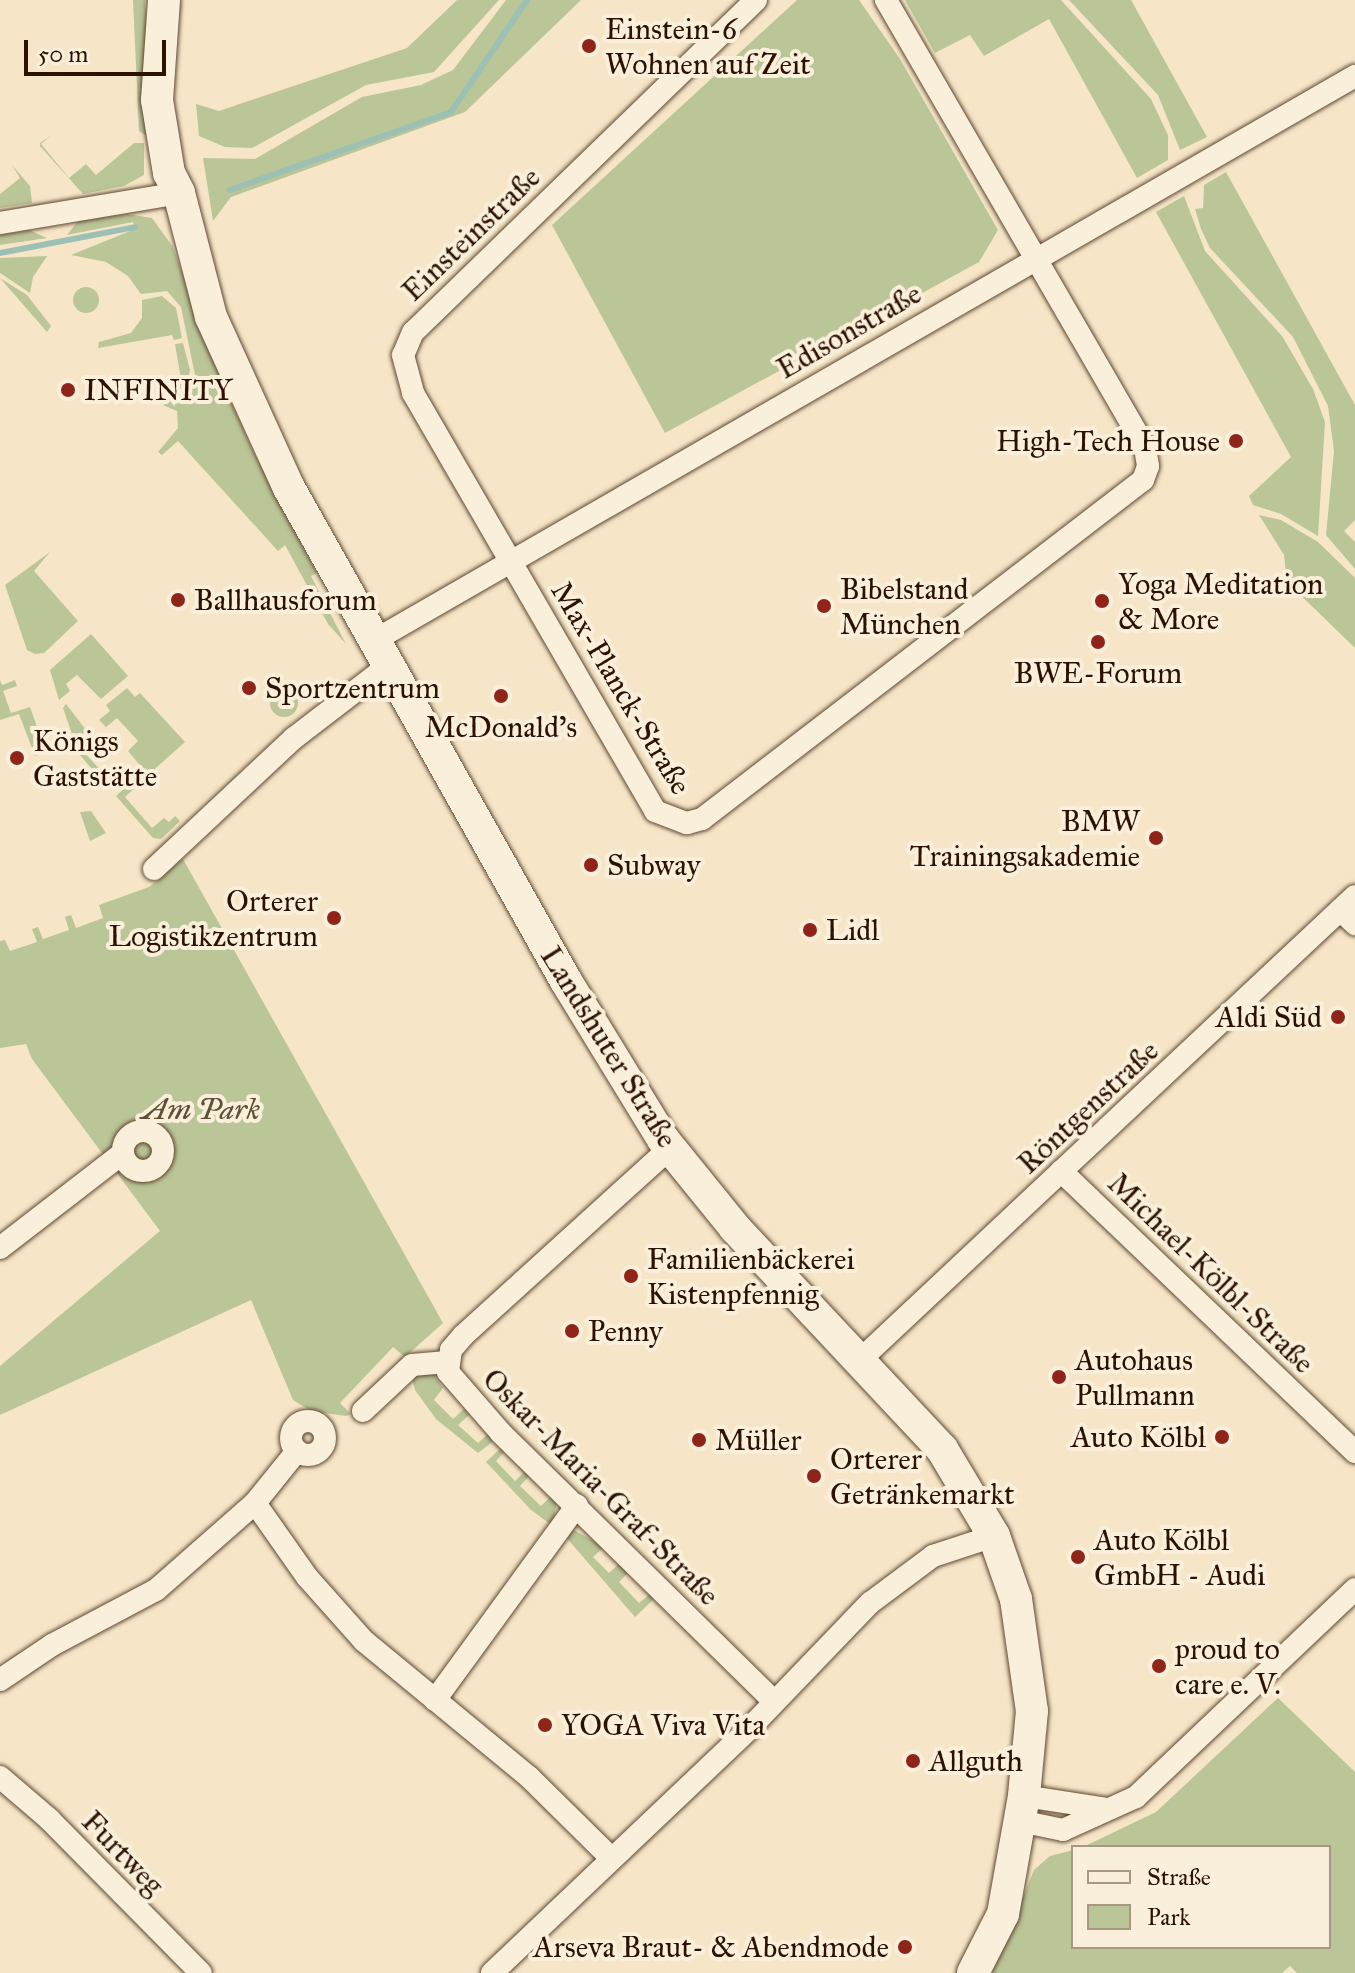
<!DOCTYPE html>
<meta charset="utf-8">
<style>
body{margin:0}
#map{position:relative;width:1355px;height:1973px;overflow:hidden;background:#f6e6c7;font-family:"IM FELL Great Primer",serif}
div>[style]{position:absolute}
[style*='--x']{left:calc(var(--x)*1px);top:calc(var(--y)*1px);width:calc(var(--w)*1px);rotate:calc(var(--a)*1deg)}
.green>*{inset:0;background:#bac697}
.round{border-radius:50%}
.stream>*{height:6px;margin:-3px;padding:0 3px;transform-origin:3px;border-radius:3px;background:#9dc0b5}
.roads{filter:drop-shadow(0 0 2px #5f4732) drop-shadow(0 0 2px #5f4732)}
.minor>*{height:22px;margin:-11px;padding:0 11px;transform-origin:11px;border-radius:11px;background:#f9efdb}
.minor>.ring{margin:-11px;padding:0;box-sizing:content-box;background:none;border:22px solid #f9efdb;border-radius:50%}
.secondary>*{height:32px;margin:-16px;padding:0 16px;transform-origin:16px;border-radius:16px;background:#f9efdb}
.dots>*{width:22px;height:22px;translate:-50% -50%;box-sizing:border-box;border:4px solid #f9efdb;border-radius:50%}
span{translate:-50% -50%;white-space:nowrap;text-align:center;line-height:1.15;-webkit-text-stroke:8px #f9efdb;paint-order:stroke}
.poi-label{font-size:30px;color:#2d1200}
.left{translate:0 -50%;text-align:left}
.right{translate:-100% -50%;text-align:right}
.street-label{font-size:30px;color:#2d1200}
.park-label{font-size:30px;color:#5e5135;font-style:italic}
.legend{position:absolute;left:1071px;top:1845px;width:260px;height:104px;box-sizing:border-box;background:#f9efdb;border:2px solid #a79783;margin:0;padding:10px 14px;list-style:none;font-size:24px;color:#2d1200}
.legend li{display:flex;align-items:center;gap:16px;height:40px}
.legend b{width:40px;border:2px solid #a79783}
.scale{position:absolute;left:24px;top:40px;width:142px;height:36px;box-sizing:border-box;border:4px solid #2d1200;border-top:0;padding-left:10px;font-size:24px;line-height:28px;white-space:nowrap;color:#2d1200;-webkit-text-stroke:6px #f9efdb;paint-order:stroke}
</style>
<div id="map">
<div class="green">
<div style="clip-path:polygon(133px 0,145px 0,152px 140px,139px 131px)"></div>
<div style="clip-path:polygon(457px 0,499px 0,434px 72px,366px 85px,252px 148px,225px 147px,199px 136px,196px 104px,219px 111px,407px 48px)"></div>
<div style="clip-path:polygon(506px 0,581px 0,465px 112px,231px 197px,213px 221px,203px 158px,255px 159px,362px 97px,421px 85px,453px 70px)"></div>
<div style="clip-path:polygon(797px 0,859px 0,900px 59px,998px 230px,979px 262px,665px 433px,552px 225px)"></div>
<div style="clip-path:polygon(905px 0,1061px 0,1151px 99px,1168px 135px,1168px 160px,1137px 178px,1049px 19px,984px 56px,970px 35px,935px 53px)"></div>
<div style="clip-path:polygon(1069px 0,1131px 0,1207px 137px,1180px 150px,1158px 95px)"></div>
<div style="clip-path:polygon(52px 135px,41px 144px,69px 178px,86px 164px,96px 175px,134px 143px,144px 143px,144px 175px,124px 186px,83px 194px,40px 146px,40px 143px)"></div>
<div style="clip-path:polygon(12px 165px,30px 186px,32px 203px,0 208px,0 194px,20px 178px)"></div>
<div style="clip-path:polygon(1226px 172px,1355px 405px,1355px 520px,1344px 531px,1355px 542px,1355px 569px,1326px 535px,1334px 451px,1328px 406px,1293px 337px,1210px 248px,1201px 229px,1195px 209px,1203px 208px,1204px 185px)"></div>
<div style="clip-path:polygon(1184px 196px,1205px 251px,1282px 336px,1313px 389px,1325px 422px,1318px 536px,1281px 514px,1253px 505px,1249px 496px,1291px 457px,1156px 212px)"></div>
<div style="clip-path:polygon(127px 214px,152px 218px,173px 247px,211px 356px,252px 449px,317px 573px,311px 576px,346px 644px,328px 624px,285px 545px,278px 551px,178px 441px,162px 455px,158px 452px,178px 428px,177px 411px,163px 405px,189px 390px,195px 375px,181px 307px,167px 291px,141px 294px,128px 276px,106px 262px,71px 255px,135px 229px,133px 222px,67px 235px,78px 221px)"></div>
<div style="clip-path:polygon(29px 230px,47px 238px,0 245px,0 235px)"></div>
<div style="clip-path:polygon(47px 256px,33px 277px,30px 293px,0 273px,0 258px)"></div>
<div style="clip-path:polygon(0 278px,27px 295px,51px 326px,47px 332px)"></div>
<div class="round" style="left:73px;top:287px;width:26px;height:26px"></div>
<div style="clip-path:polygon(162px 296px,176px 308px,182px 338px,174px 340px,172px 335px,98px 348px,99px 342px,131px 333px,142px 318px,142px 300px)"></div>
<div style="clip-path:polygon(183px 343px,190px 370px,187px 385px,159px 402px,156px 396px,166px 393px,165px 383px,181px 379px,175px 344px)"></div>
<div style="clip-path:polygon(1259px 515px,1281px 520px,1318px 542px,1355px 578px,1355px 648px,1287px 582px,1284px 555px)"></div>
<div style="clip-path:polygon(50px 552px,34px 571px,78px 621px,44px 653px,35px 654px,27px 650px,5px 585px)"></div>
<div style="clip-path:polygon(91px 634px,128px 676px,101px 699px,77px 675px,66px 684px,70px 691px,59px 700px,50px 670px)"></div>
<div style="clip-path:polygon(0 680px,2px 685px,15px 680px,17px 686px,3px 691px,11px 713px,30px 707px,46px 752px,35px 756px,19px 714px,0 720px)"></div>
<div style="clip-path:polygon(127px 688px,135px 697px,140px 693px,185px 742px,148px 775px,128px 751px,138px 741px,117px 718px,106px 727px,99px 720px,110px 711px,106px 705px)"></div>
<div class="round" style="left:270px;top:689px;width:28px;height:28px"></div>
<div style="clip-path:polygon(66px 704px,93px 739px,82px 750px,106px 776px,118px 768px,106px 785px,79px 754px,63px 708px)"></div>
<div style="clip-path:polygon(128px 785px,136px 787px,125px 797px,152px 828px,164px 818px,169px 822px,175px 816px,180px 821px,161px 839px,153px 838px,116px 796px)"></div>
<div style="clip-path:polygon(91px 811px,106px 833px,90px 841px,80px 812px)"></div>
<div style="clip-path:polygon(183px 859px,443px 1323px,405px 1357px,393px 1347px,340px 1403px,351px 1414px,346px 1416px,311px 1411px,293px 1400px,251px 1300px,0 1415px,0 1366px,160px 1231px,32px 1059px,26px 1044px,0 1048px,0 941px,5px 940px,10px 951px,37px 942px,32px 929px,38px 927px,43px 939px,69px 930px,65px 917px,71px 915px,76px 928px,103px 918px,99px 905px,149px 887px)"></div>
<div style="clip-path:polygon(429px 1368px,443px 1388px,434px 1400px,453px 1419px,464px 1409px,469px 1415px,458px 1425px,478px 1443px,489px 1433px,495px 1440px,478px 1453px,436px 1419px,415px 1390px,412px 1378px)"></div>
<div style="clip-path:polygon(502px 1447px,506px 1450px,496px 1461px,515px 1481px,526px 1470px,530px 1475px,520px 1486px,541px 1506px,552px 1495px,557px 1500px,553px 1526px,531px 1510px,486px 1462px)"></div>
<div style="clip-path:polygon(574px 1530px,604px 1547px,593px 1557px,609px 1573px,620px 1563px,629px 1572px,619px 1582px,639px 1603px,650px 1594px,655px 1598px,635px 1617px,565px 1536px)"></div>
<div style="clip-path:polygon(1278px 1698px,1355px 1772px,1355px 1973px,1297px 1973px,1290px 1966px,1282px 1973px,992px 1973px,1034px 1870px,1050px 1856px,1073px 1850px,1073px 1947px,1329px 1947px,1329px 1847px,1083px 1847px,1156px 1812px)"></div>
</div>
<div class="stream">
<div style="--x:230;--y:190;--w:234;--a:-19.4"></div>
<div style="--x:451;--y:112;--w:135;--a:-55.8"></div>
<div style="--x:0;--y:253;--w:137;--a:-10.9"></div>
</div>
<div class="roads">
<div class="minor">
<div style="--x:756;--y:0;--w:477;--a:135.9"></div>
<div style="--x:413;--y:332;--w:25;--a:113"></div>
<div style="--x:403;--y:355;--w:39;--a:75"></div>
<div style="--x:413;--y:393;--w:483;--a:59.9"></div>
<div style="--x:655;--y:811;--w:34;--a:21"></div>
<div style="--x:687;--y:823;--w:16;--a:-15"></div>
<div style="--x:702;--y:819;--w:556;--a:-37.55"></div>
<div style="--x:1143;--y:480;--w:15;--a:-70"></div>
<div style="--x:1148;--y:466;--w:19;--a:-99"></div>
<div style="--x:1145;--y:447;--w:517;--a:-120.09"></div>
<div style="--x:0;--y:223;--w:181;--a:-9.5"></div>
<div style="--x:375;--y:640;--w:1131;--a:-29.92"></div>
<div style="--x:154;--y:869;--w:192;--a:-43.1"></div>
<div style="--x:294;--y:738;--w:120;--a:-37.5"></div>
<div style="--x:1340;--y:910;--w:21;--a:43"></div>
<div class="ring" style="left:123px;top:1131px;width:18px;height:18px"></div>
<div style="--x:670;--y:1148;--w:280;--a:137.8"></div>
<div style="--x:463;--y:1336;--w:18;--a:131"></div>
<div style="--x:451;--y:1350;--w:22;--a:98"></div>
<div style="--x:448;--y:1372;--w:81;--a:49"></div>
<div style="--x:501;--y:1433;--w:380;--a:44.5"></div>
<div style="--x:1061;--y:1171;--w:407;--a:43.7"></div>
<div style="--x:0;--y:1248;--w:155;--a:-37.7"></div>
<div style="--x:860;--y:1360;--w:678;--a:-43.15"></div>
<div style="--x:363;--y:1411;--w:67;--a:-43.2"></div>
<div style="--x:412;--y:1365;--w:35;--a:-5"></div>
<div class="ring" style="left:291px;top:1421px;width:12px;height:12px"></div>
<div style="--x:255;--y:1503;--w:90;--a:54.9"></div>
<div style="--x:307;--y:1577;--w:86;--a:48.3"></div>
<div style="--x:364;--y:1641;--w:214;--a:39.5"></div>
<div style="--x:529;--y:1777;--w:114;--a:44.6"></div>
<div style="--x:0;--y:1680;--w:63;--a:-33.9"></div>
<div style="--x:52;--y:1645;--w:118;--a:-27.9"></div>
<div style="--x:156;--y:1590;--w:132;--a:-41.3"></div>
<div style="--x:255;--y:1503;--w:67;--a:-51.1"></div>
<div style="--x:435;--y:1700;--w:241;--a:-53.9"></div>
<div style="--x:0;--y:1777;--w:65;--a:40.6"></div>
<div style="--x:49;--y:1819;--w:216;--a:45.4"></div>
<div style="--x:1024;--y:1796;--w:85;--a:8.8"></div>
<div style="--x:1020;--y:1821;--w:44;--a:11.8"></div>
<div style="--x:1063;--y:1830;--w:80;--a:-24.3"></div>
<div style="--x:1136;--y:1797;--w:302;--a:-43.5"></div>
<div style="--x:492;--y:1973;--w:353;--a:-43.5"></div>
<div style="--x:748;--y:1730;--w:176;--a:-46.2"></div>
<div style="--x:870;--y:1603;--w:79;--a:-36.7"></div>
<div style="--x:933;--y:1556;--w:64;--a:-18.2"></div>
</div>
<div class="secondary">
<div style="--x:164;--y:0;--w:100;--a:94"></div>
<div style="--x:157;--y:100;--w:74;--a:80.7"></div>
<div style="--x:169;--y:173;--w:22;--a:63"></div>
<div style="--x:179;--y:193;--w:128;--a:75.5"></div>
<div style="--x:211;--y:317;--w:188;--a:65.5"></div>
<div style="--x:289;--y:488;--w:565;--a:60.67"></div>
<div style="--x:566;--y:981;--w:185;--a:58.5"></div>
<div style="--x:663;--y:1139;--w:114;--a:51"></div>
<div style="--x:735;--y:1228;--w:303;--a:46.9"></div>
<div style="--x:942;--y:1449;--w:101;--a:59.1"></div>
<div style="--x:994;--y:1536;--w:67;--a:70.8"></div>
<div style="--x:1016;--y:1599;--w:113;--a:81.9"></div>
<div style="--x:1032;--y:1711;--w:85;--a:95.4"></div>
<div style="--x:1024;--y:1796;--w:120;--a:100.1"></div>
<div style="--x:1003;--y:1914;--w:66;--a:117"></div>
</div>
</div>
<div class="dots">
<div style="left:589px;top:46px;background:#8f2418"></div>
<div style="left:68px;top:390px;background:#8f2418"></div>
<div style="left:1236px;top:441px;background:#8f2418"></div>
<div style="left:178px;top:600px;background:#8f2418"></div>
<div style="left:1102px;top:601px;background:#8f2418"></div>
<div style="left:824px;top:606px;background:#8f2418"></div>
<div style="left:1098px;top:642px;background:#8f2418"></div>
<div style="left:249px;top:688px;background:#8f2418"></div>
<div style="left:501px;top:696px;background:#8f2418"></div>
<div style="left:17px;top:758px;background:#8f2418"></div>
<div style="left:1156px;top:838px;background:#8f2418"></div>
<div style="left:591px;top:865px;background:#8f2418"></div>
<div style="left:334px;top:918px;background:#8f2418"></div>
<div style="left:810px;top:930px;background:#8f2418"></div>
<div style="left:1338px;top:1017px;background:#8f2418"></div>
<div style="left:631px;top:1276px;background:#8f2418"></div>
<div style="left:572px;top:1331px;background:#8f2418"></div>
<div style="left:1059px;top:1377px;background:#8f2418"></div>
<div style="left:1222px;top:1437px;background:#8f2418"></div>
<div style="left:699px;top:1440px;background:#8f2418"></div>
<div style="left:814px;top:1476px;background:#8f2418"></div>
<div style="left:1078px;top:1557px;background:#8f2418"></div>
<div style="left:1159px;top:1666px;background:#8f2418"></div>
<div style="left:545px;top:1725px;background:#8f2418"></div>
<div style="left:913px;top:1761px;background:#8f2418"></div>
<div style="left:905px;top:1947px;background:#8f2418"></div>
</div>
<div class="poi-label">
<span class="left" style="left:605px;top:46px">Einstein-6<br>Wohnen auf Zeit</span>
<span class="left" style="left:84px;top:390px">INFINITY</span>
<span class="right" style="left:1220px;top:441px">High-Tech House</span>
<span class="left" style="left:1118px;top:601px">Yoga Meditation<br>&amp; More</span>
<span class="left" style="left:840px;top:606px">Bibelstand<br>München</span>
<span class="left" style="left:194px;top:600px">Ballhausforum</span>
<span style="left:1098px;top:673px">BWE-Forum</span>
<span class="left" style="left:265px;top:688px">Sportzentrum</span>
<span style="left:501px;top:727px">McDonald's</span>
<span class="left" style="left:33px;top:758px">Königs<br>Gaststätte</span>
<span class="right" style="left:1140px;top:838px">BMW<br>Trainingsakademie</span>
<span class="left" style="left:607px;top:865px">Subway</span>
<span class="right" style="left:318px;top:918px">Orterer<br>Logistikzentrum</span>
<span class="left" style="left:826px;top:930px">Lidl</span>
<span class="right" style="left:1322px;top:1017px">Aldi Süd</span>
<span class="left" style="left:647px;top:1276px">Familienbäckerei<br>Kistenpfennig</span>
<span class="left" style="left:588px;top:1331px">Penny</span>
<span class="left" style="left:1075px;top:1377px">Autohaus<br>Pullmann</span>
<span class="right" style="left:1206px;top:1437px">Auto Kölbl</span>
<span class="left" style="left:715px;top:1440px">Müller</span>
<span class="left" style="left:830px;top:1476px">Orterer<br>Getränkemarkt</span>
<span class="left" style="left:1094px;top:1557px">Auto Kölbl<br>GmbH - Audi</span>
<span class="left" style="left:1175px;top:1666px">proud to<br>care e. V.</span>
<span class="left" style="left:561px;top:1725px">YOGA Viva Vita</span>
<span class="left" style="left:929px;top:1761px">Allguth</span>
<span class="right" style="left:889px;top:1947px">Arseva Braut- &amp; Abendmode</span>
</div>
<div class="street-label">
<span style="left:471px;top:234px;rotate:-44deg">Einsteinstraße</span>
<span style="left:849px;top:331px;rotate:-30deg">Edisonstraße</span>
<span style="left:621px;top:688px;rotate:59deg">Max-Planck-Straße</span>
<span style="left:609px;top:1047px;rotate:58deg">Landshuter Straße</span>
<span style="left:1088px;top:1107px;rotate:-43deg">Röntgenstraße</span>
<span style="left:1211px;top:1273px;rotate:44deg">Michael-Kölbl-Straße</span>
<span style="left:601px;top:1487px;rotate:45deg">Oskar-Maria-Graf-Straße</span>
<span style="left:123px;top:1853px;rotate:46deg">Furtweg</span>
</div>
<div class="park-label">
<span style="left:201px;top:1109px">Am Park</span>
</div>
<ul class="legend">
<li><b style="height:10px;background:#f9efdb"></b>Straße</li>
<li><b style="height:22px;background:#bac697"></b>Park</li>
</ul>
<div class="scale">50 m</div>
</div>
